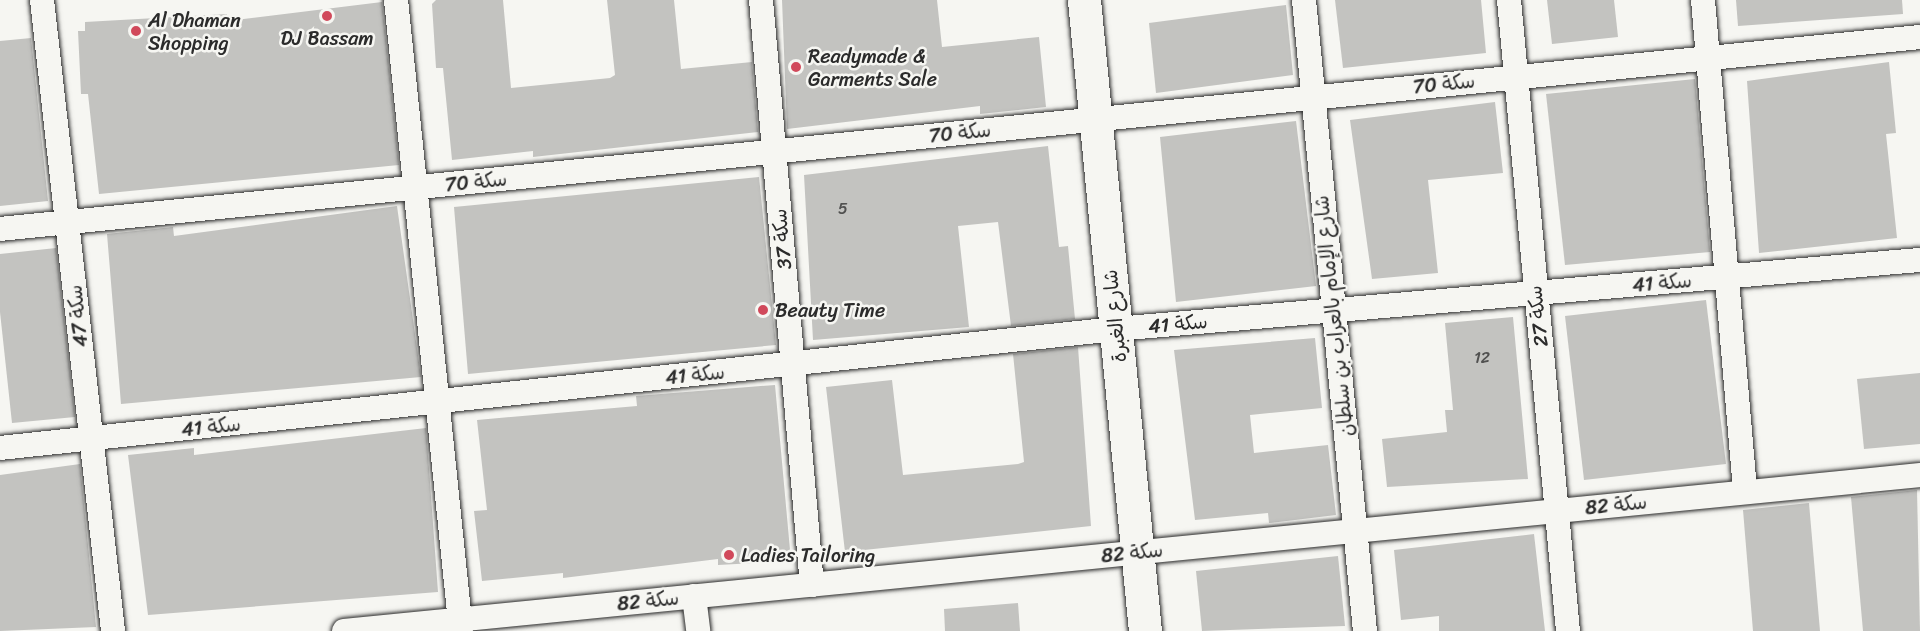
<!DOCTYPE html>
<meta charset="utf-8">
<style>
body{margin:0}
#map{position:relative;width:1920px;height:631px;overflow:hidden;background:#f6f6f2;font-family:Sriracha,"Playpen Sans Arabic",sans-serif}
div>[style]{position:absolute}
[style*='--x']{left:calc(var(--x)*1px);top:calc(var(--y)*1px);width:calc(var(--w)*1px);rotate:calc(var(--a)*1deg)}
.building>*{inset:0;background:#c3c3c0}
.roads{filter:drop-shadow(0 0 2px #2b2b2b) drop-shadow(0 0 2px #2b2b2b)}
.street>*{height:24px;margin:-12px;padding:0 12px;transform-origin:12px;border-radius:12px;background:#f6f6f2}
.secondary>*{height:33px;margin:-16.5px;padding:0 16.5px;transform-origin:16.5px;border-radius:16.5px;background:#f6f6f2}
.dots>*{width:16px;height:16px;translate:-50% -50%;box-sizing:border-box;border:3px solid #f6f6f2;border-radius:50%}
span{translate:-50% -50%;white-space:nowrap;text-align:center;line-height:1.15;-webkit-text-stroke:5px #f6f6f2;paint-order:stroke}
.number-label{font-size:16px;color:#515150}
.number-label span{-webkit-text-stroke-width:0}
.poi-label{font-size:20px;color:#2b2b2b}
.left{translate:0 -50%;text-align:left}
.street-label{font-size:20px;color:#2b2b2b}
</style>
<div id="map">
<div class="building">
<div style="clip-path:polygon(436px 0,503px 0,511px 88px,610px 78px,615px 75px,607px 0,674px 0,681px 69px,752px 62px,758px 132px,533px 157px,533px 151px,452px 160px,443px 68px,436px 68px,432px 4px)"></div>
<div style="clip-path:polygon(782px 0,937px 0,942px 47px,1039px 37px,1046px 107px,980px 114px,980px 106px,787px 129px)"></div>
<div style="clip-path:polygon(1335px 0,1481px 0,1486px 53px,1343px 68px)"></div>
<div style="clip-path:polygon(1547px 0,1614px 0,1618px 37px,1552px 44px)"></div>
<div style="clip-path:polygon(1736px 0,1902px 0,1903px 14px,1738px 26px)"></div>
<div style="clip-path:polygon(382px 2px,399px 165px,99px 194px,88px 94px,81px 94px,78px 31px,85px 31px,85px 22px,227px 14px,227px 21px)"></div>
<div style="clip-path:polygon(1286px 5px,1293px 75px,1156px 93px,1149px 23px)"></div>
<div style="clip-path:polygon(31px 38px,48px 201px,0 206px,0 41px)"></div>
<div style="clip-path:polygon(1889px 62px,1896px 133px,1886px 134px,1897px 238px,1759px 253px,1747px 81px)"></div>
<div style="clip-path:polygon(1695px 79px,1710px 252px,1565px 265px,1546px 94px)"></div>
<div style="clip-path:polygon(1495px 102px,1503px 173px,1428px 180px,1438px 273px,1372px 279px,1350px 120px)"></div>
<div style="clip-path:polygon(1296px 121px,1316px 286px,1176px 302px,1160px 137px)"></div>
<div style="clip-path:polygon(1048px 146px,1059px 247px,1068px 246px,1075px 319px,1011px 326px,998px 222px,958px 226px,969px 327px,813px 340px,804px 175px)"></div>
<div style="clip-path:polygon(759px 177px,776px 345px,468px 374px,454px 207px)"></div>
<div style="clip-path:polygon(397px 206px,421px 377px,121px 404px,107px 234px,173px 227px,174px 236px)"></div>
<div style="clip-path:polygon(56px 248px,75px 417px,12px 423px,0 312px,0 254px)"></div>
<div style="clip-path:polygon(1706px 300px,1726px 464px,1584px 480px,1565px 316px)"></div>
<div style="clip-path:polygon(1513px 317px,1528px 479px,1387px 487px,1382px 439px,1447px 432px,1445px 410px,1453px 410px,1445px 323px)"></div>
<div style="clip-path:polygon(1315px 338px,1322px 408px,1250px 415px,1254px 453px,1328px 445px,1336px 515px,1269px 523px,1268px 513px,1195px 520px,1174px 350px)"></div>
<div style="clip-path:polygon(1078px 347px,1091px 526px,845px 552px,826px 387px,892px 380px,903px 475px,1018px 464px,1024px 462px,1013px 354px)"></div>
<div style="clip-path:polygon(1920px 373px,1920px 444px,1864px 449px,1857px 379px)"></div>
<div style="clip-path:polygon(775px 385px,791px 561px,718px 565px,718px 559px,563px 578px,563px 573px,482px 581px,474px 511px,487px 510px,477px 420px,637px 406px,636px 396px)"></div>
<div style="clip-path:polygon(426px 428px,438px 592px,148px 615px,128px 455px,194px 448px,194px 455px)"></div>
<div style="clip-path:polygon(80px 464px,96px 627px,0 631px,0 475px)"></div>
<div style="clip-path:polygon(1917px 490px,1920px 631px,1863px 631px,1851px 497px)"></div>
<div style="clip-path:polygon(1809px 503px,1820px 631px,1753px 631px,1743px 510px)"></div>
<div style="clip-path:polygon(1534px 534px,1545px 631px,1439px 631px,1439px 616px,1401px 620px,1394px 550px)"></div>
<div style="clip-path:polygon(1338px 556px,1345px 626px,1202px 631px,1196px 571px)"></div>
<div style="clip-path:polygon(1018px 603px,1020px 631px,945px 631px,944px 609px)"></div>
</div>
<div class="roads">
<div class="street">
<div style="--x:42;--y:0;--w:635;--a:83.58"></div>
<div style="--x:396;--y:0;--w:634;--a:84.12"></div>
<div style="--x:761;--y:0;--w:587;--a:85.02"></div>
<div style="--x:1304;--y:0;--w:634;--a:84.48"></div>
<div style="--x:1509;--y:0;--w:634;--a:84.66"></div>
<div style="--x:1703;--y:0;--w:494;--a:85.1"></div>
<div style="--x:0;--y:229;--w:1930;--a:-5.71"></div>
<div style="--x:0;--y:448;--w:1122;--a:-6.09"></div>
<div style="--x:1116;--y:329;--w:807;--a:-4.91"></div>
<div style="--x:694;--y:596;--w:35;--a:83"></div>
<div style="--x:344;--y:631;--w:1584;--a:-5.65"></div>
</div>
<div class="secondary">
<div style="--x:1084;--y:0;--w:634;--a:84.48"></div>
</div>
</div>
<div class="dots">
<div style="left:327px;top:16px;background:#d1495b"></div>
<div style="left:136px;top:31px;background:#d1495b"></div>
<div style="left:796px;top:67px;background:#d1495b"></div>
<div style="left:763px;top:310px;background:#d1495b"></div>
<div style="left:729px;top:555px;background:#d1495b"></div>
</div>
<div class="number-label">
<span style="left:843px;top:209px">5</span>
<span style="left:1482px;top:358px">12</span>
</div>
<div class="poi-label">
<span class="left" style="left:148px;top:32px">Al Dhaman<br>Shopping</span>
<span style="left:327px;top:38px">DJ Bassam</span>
<span class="left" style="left:808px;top:68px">Readymade &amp;<br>Garments Sale</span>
<span class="left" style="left:775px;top:310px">Beauty Time</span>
<span class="left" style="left:741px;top:555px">Ladies Tailoring</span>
</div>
<div class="street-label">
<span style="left:1444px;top:84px;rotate:-6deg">سكة 70</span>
<span style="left:960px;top:133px;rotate:-6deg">سكة 70</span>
<span style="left:476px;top:182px;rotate:-6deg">سكة 70</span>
<span style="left:782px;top:239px;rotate:-95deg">سكة 37</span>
<span style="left:1662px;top:283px;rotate:-5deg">سكة 41</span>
<span style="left:78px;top:316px;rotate:-96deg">سكة 47</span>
<span style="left:1115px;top:316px;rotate:-96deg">شارع الغبرة</span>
<span style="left:1334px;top:316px;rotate:-96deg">شارع الإمام بالعراب بن سلطان</span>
<span style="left:1538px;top:316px;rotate:-96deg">سكة 27</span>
<span style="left:1178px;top:324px;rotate:-5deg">سكة 41</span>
<span style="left:695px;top:375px;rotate:-6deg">سكة 41</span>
<span style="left:211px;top:427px;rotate:-6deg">سكة 41</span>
<span style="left:1616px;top:505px;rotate:-6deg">سكة 82</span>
<span style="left:1132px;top:553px;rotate:-6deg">سكة 82</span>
<span style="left:648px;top:601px;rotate:-6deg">سكة 82</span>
</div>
</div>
